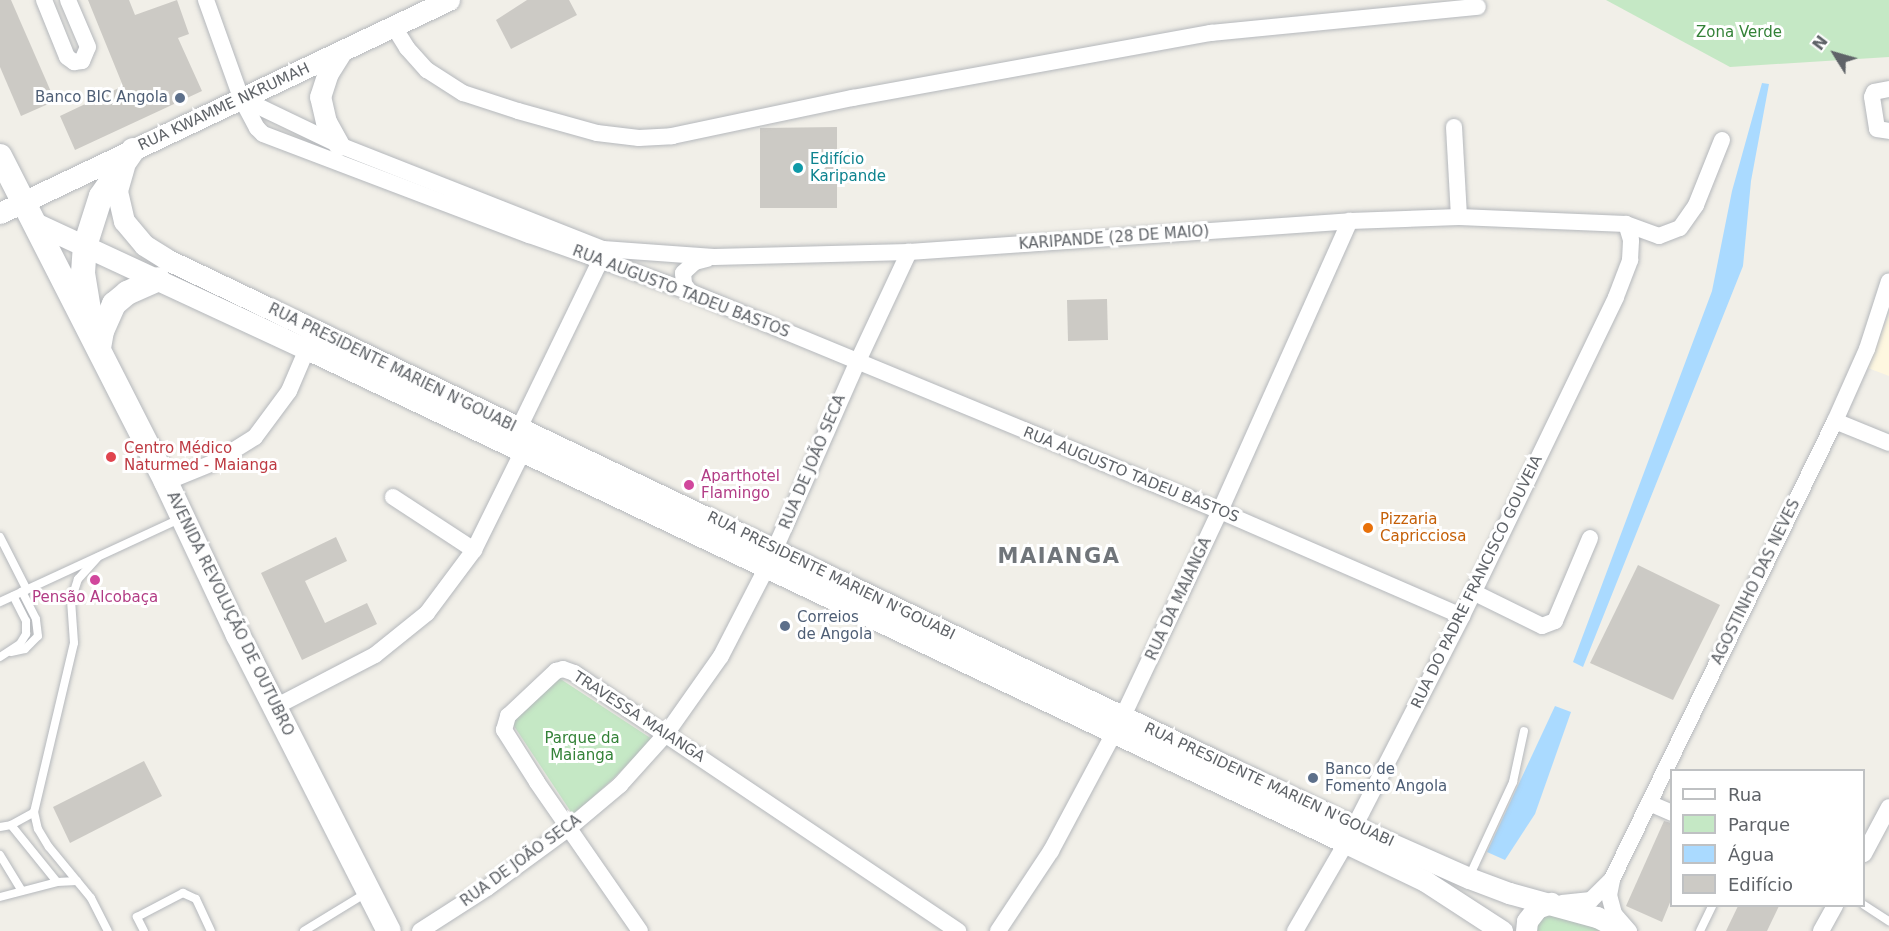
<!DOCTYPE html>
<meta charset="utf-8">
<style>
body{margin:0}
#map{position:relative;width:1889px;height:931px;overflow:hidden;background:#f1efe8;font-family:"DejaVu Sans",sans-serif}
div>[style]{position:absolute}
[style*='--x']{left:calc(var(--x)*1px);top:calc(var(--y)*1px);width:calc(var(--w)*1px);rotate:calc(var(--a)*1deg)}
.commercial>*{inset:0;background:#fef7e0}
.green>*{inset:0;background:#c5e8c5}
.water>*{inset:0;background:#aadaff}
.building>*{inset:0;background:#cccac5}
.roads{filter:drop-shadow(0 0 2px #b5b8bc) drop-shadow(0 0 2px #b5b8bc)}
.service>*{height:8px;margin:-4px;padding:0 4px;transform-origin:4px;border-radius:4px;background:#fff}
.minor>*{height:16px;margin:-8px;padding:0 8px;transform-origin:8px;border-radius:8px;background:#fff}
.tertiary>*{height:21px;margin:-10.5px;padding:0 10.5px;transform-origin:10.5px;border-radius:10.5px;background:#fff}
.secondary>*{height:24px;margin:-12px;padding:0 12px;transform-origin:12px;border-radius:12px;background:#fff}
.dots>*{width:16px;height:16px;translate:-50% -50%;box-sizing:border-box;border:3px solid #fff;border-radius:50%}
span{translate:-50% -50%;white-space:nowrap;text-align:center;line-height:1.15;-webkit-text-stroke:6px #fff;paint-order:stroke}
.park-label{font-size:15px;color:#348238}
.service-label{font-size:15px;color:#4e5e75}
.right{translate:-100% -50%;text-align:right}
.left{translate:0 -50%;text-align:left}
.street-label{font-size:15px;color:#5f6368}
.culture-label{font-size:15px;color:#0d838f}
.health-label{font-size:15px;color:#be3a42}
.hotel-label{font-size:15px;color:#b23c85}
.food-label{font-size:15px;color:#c56008}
.district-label{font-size:21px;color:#70757a;font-weight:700;letter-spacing:1.5px}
.legend{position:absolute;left:1670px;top:769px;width:195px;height:138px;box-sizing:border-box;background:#fff;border:2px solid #bfc1c3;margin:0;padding:8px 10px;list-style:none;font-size:18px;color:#5f6368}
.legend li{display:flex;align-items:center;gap:12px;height:30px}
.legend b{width:30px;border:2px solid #bfc1c3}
.north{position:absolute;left:1805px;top:24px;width:60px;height:60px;-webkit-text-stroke:4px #fff;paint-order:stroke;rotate:307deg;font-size:16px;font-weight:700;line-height:24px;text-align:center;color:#5f6368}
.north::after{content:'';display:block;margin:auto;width:21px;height:27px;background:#5f6368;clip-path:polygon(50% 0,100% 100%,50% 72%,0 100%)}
</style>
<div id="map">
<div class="commercial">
<div style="clip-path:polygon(1889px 314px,1889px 376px,1868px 368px)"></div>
</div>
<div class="green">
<div style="clip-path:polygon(1606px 0,1889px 0,1889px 57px,1730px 67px)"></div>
<div style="clip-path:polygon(559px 678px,652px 739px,614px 778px,573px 815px,512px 723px)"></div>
<div style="clip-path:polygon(1543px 914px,1558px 914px,1614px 931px,1530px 931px)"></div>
</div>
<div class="water">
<div style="clip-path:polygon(1762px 83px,1769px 84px,1751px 181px,1743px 266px,1583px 667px,1573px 662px,1712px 291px,1732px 191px)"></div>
<div style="clip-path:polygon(1555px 706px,1571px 712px,1535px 814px,1505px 860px,1487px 852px)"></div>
</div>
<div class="building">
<div style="clip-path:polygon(0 0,11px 0,55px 101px,21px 116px,0 67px)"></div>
<div style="clip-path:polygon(88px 0,129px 0,135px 15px,177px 0,189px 34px,178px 38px,202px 91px,75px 150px,60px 116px,123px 86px)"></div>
<div style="clip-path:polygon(527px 0,569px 0,577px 15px,511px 49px,496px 20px)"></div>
<div style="clip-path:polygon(837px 127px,837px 208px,760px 208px,760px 128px)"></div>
<div style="clip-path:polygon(1107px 299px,1108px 340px,1068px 341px,1067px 300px)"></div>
<div style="clip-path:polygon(336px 537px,347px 561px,305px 581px,325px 623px,367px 603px,377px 624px,302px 660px,261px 573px)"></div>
<div style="clip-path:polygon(1638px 565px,1720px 605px,1673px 700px,1590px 663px)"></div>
<div style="clip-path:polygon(144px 761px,162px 796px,70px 843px,53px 807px)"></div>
<div style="clip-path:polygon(1664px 821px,1671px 823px,1671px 900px,1662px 922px,1626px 906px)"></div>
<div style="clip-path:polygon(1738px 906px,1779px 906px,1767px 931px,1726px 931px)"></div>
</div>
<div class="roads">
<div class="service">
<div style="--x:0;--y:537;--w:59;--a:63"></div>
<div style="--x:98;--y:557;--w:30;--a:132"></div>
<div style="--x:78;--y:579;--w:22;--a:108"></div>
<div style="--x:71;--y:600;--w:43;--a:86"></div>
<div style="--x:74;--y:643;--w:174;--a:103.3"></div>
<div style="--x:34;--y:812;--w:17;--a:77"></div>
<div style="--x:38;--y:829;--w:21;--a:59"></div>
<div style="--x:49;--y:847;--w:66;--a:50.5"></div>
<div style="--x:91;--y:898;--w:37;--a:63"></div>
<div style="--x:0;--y:602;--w:198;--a:-24.8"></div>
<div style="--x:11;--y:652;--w:14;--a:-12"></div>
<div style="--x:25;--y:649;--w:18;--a:-45"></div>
<div style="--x:38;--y:636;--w:17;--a:-97"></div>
<div style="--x:36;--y:619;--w:31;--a:-117"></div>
<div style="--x:0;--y:657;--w:24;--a:-33"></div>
<div style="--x:20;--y:644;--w:12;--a:-59"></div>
<div style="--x:26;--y:634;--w:13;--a:-90"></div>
<div style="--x:26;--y:621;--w:28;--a:-117"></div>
<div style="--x:11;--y:825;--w:73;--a:51.1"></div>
<div style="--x:0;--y:827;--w:11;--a:-10"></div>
<div style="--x:11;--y:825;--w:26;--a:-29"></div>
<div style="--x:0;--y:855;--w:42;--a:58.6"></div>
<div style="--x:1469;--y:877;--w:105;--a:-65.1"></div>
<div style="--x:1513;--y:782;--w:52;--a:-77.8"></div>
<div style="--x:0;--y:897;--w:59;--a:-14.7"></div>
<div style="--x:57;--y:882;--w:20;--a:-3"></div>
<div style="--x:1864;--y:905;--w:30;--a:33"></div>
<div style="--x:144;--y:931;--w:16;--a:-117"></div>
<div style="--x:137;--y:917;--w:52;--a:-27.6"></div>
<div style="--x:183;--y:893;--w:14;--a:25"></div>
<div style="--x:196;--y:899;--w:35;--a:65"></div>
<div style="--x:304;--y:931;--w:75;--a:-31.4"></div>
<div style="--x:1700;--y:931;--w:28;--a:-64"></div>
</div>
<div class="minor">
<div style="--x:44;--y:0;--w:61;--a:68"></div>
<div style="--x:67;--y:57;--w:9;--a:36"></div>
<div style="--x:74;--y:62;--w:8;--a:-7"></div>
<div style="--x:82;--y:61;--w:15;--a:-67"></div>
<div style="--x:88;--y:47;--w:51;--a:-113.1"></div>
<div style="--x:206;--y:0;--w:104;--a:70.3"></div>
<div style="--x:241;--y:98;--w:34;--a:62"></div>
<div style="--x:257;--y:128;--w:8;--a:45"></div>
<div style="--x:263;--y:134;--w:285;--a:20.8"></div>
<div style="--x:529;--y:235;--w:171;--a:19.5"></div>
<div style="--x:690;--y:292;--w:573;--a:22.45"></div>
<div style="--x:1220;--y:511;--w:264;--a:23.5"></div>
<div style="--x:394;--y:27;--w:25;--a:58"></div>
<div style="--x:407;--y:48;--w:30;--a:48"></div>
<div style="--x:427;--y:70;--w:43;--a:32.6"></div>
<div style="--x:463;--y:93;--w:58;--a:18.1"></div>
<div style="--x:518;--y:111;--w:82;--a:15.6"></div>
<div style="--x:597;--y:133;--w:42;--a:6.8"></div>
<div style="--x:639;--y:138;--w:33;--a:-3"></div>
<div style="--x:672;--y:136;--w:185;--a:-11.9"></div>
<div style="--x:853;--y:98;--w:364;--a:-10.3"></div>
<div style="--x:1211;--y:33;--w:268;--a:-5.6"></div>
<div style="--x:1889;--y:89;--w:15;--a:169"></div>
<div style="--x:1874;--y:92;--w:5;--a:112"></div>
<div style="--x:1872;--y:97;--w:32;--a:81"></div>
<div style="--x:1877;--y:129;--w:12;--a:9"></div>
<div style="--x:241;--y:98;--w:109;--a:25.6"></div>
<div style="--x:339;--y:145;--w:284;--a:21.5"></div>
<div style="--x:603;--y:249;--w:111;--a:4.1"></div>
<div style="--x:714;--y:257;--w:195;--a:-1.5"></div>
<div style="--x:909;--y:252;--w:442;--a:-4"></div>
<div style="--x:1350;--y:221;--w:109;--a:-2.1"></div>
<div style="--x:1459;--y:217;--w:167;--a:2.4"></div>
<div style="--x:1626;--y:224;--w:35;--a:20"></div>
<div style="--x:1659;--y:236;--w:22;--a:-21"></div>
<div style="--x:1680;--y:228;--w:28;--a:-55"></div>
<div style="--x:1696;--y:205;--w:70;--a:-68.2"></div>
<div style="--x:1454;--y:127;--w:90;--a:86.8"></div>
<div style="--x:690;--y:292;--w:10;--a:-127"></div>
<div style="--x:684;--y:284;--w:11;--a:-95"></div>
<div style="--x:683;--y:273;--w:16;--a:-43"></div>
<div style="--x:695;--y:262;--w:12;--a:-14"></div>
<div style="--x:1835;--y:421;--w:58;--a:22.2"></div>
<div style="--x:519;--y:428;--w:188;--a:-64.1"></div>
<div style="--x:166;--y:482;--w:53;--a:-22.2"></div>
<div style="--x:215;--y:462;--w:47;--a:-32"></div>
<div style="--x:255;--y:437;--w:57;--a:-53.5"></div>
<div style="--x:289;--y:391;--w:46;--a:-66.8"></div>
<div style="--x:393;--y:497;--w:97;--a:33.2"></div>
<div style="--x:1473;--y:592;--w:77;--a:26.2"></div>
<div style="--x:1542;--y:626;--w:14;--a:-21"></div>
<div style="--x:1555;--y:621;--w:90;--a:-67.1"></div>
<div style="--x:275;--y:707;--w:113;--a:-27.5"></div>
<div style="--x:375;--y:655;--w:67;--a:-38.9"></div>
<div style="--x:427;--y:613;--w:79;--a:-53.3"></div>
<div style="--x:474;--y:550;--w:110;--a:-63.7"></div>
<div style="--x:1649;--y:803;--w:25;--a:23"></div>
<div style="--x:1864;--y:854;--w:53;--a:-62"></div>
<div style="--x:1612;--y:880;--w:15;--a:101"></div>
<div style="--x:1609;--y:895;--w:20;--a:75"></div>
<div style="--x:1614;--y:914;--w:23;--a:49"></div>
<div style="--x:1562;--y:903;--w:29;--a:-6"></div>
<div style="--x:1591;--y:900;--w:30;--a:-45"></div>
<div style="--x:1612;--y:879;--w:509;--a:-64.04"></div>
<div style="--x:1835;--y:421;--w:79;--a:-66"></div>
<div style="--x:1867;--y:349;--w:71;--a:-72.1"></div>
<div style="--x:420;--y:931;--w:80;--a:-32.7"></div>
<div style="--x:487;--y:888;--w:102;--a:-36.2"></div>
<div style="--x:569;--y:828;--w:67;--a:-40.1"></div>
<div style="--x:620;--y:785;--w:69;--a:-48"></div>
<div style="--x:666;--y:734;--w:95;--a:-54.8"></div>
<div style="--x:721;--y:656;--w:100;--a:-62.7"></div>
<div style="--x:767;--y:567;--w:223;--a:-66.2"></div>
<div style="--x:857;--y:363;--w:123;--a:-64.9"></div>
<div style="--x:640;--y:931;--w:181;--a:-124.7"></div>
<div style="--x:537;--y:782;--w:62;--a:-122.4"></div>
<div style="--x:504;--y:730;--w:15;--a:-74"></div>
<div style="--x:508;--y:716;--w:66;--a:-43.2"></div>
<div style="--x:556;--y:671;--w:7;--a:-16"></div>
<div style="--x:563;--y:669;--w:12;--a:20"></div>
<div style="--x:574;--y:673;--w:463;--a:33.9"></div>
<div style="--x:998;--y:931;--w:96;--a:-56.5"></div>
<div style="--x:1051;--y:851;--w:153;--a:-61.9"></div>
<div style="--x:1123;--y:716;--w:227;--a:-64.7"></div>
<div style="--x:1220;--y:511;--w:318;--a:-65.9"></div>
<div style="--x:1295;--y:931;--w:102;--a:-59.9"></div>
<div style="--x:1346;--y:843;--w:255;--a:-62.9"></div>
<div style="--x:1462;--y:616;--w:354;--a:-64.2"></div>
<div style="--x:1616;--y:297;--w:40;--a:-69"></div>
<div style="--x:1630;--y:260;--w:20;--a:-87"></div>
<div style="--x:1631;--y:240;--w:17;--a:-107"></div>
<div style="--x:1821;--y:931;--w:29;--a:-61"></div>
</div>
<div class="tertiary">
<div style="--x:339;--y:145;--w:26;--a:-119"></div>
<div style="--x:326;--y:122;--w:26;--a:-103"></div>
<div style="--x:320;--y:97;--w:25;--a:-72"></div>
<div style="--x:328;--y:73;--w:26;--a:-58"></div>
<div style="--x:124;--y:166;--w:26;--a:106"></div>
<div style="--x:117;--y:191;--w:31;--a:77"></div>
<div style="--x:124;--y:221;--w:31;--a:50"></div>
<div style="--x:144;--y:245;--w:26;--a:32"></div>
<div style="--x:166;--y:259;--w:1317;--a:25.55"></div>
<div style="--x:1354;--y:827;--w:126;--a:23.9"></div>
<div style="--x:1469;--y:878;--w:43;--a:20.6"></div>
<div style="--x:1509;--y:893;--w:91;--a:15.3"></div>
<div style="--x:1597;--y:917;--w:30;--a:28"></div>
<div style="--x:0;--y:213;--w:497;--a:-25.4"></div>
<div style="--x:33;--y:222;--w:302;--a:24.9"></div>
<div style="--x:307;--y:349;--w:1150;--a:25.43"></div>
<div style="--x:1346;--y:843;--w:88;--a:25.7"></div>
<div style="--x:1425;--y:881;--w:92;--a:33"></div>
<div style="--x:1526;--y:931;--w:10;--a:-84"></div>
<div style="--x:1527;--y:921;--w:16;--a:-52"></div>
<div style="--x:1537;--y:908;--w:15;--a:-20"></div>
</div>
<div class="secondary">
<div style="--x:0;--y:156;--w:366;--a:63"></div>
<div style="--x:166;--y:482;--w:169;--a:64.8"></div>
<div style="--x:238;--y:635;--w:332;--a:63"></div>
<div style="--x:91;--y:322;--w:50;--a:-99.3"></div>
<div style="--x:83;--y:273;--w:27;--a:-86"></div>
<div style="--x:85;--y:246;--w:52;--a:-72.3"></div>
<div style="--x:101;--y:196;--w:56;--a:-55.2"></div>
<div style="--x:99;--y:348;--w:17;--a:-80"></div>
<div style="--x:102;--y:331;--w:30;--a:-66"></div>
<div style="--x:114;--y:304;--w:17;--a:-40"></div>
<div style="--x:127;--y:293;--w:34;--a:-24"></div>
</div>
</div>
<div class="dots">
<div style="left:180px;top:98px;background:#5c6f8a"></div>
<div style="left:798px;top:168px;background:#0f9aa8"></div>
<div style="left:111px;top:457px;background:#e0444e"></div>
<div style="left:689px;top:485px;background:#d1479c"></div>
<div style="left:1368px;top:528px;background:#e8710a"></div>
<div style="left:95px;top:580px;background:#d1479c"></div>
<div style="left:785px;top:626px;background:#5c6f8a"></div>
<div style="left:1313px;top:778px;background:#5c6f8a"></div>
</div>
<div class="park-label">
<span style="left:1739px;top:33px">Zona Verde</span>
<span style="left:582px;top:747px">Parque da<br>Maianga</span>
</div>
<div class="service-label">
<span class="right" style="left:168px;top:98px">Banco BIC Angola</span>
<span class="left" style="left:797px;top:626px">Correios<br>de Angola</span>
<span class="left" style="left:1325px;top:778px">Banco de<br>Fomento Angola</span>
</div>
<div class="street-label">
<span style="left:224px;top:107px;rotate:-25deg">RUA KWAMME NKRUMAH</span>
<span style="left:1114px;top:238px;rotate:-4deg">KARIPANDE (28 DE MAIO)</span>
<span style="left:681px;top:292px;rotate:21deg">RUA AUGUSTO TADEU BASTOS</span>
<span style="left:392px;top:368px;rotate:26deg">RUA PRESIDENTE MARIEN N'GOUABI</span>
<span style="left:813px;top:462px;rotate:-67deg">RUA DE JOÃO SECA</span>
<span style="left:1131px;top:475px;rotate:22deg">RUA AUGUSTO TADEU BASTOS</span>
<span style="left:831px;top:576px;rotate:26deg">RUA PRESIDENTE MARIEN N'GOUABI</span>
<span style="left:1477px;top:582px;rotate:-64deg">RUA DO PADRE FRANCISCO GOUVEIA</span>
<span style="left:1756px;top:582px;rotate:-64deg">AGOSTINHO DAS NEVES</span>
<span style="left:1179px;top:599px;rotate:-65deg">RUA DA MAIANGA</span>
<span style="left:230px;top:614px;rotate:64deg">AVENIDA REVOLUÇÃO DE OUTUBRO</span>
<span style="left:639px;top:717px;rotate:33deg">TRAVESSA MAIANGA</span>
<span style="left:1269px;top:785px;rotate:25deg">RUA PRESIDENTE MARIEN N'GOUABI</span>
<span style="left:521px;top:861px;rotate:-36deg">RUA DE JOÃO SECA</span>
</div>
<div class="culture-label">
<span class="left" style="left:810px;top:168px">Edifício<br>Karipande</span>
</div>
<div class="health-label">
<span class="left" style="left:124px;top:457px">Centro Médico<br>Naturmed - Maianga</span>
</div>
<div class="hotel-label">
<span class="left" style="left:701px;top:485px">Aparthotel<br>Flamingo</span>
<span style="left:95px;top:598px">Pensão Alcobaça</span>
</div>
<div class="food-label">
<span class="left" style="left:1380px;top:528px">Pizzaria<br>Capricciosa</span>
</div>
<div class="district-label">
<span style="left:1059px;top:556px">MAIANGA</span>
</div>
<ul class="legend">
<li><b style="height:8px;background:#fff"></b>Rua</li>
<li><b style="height:16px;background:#c5e8c5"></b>Parque</li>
<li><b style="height:16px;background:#aadaff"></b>Água</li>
<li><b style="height:16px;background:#cccac5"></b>Edifício</li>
</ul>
<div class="north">N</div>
</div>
